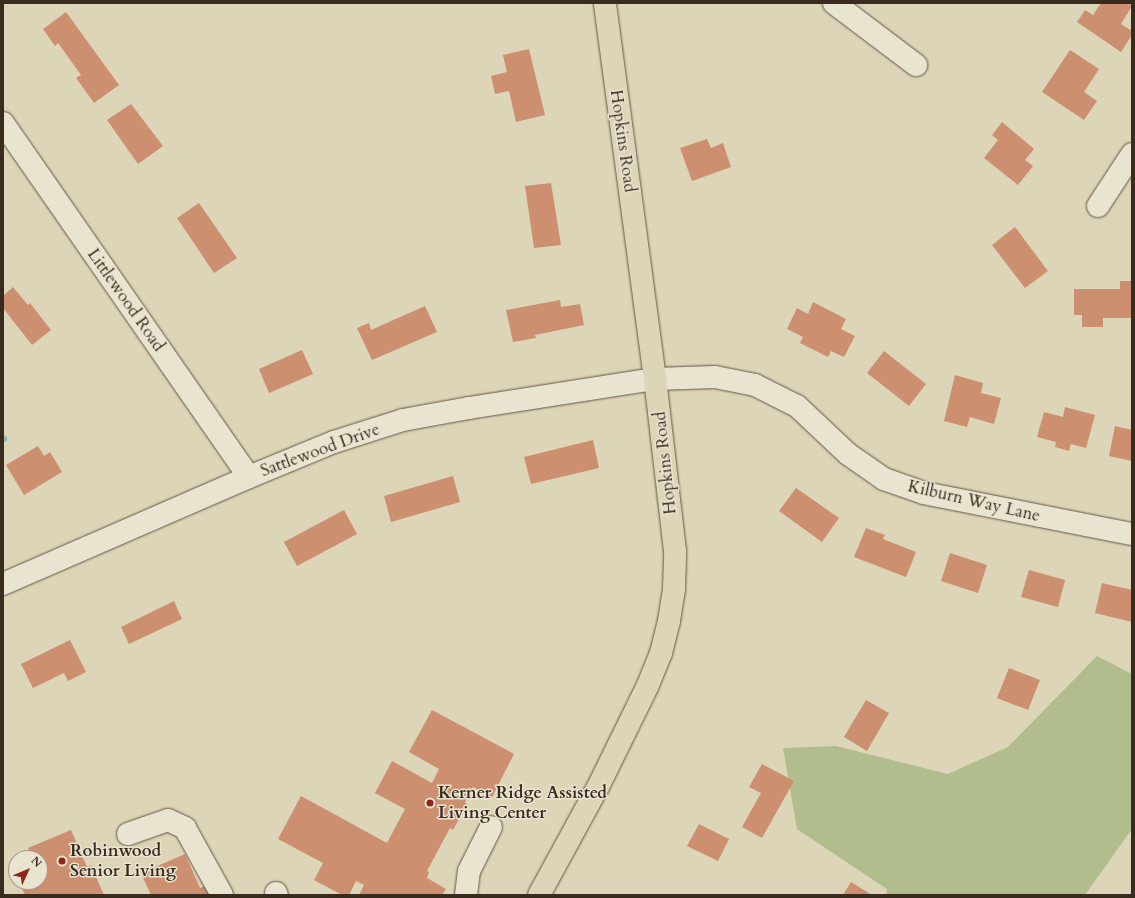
<!DOCTYPE html>
<style>
body{margin:0}
#map{position:relative;width:1135px;height:898px;overflow:hidden;background:#ddd5b7;font-family:Cardo,serif}
div>[style]{position:absolute}
[style*='--x']{left:calc(var(--x)*1px);top:calc(var(--y)*1px);width:calc(var(--w)*1px);rotate:calc(var(--a)*1deg)}
.green>*{inset:0;background:#b2bd8e}
.stream>*{height:5.5px;margin:-2.75px;padding:0 2.75px;transform-origin:2.75px;border-radius:2.75px;background:#93b8b0}
.building>*{inset:0;background:#cc8f6f}
.roads{filter:drop-shadow(0 0 1px #625645) drop-shadow(0 0 1px #625645)}
.minor>*{height:22px;margin:-11px;padding:0 11px;transform-origin:11px;border-radius:11px;background:#e9e4d0}
.major>*{height:22px;margin:-11px;padding:0 11px;transform-origin:11px;border-radius:11px;background:#ddd5b7}
.dots>*{width:11px;height:11px;translate:-50% -50%;box-sizing:border-box;border:2px solid #e9e4d0;border-radius:50%}
span{translate:-50% -50%;white-space:nowrap;text-align:center;line-height:1.15;-webkit-text-stroke:3px #e9e4d0;paint-order:stroke}
.street-label{font-size:17px;color:#392c1f}
.poi-label{font-size:17px;color:#392c1f;font-weight:700}
.left{translate:0 -50%;text-align:left}
.frame{position:absolute;inset:0;border:4px solid #392c1f;pointer-events:none}
.north{position:absolute;left:8px;top:850px;width:40px;height:40px;box-sizing:border-box;background:#e9e4d0;border:1px solid #a39a89;border-radius:50%;rotate:46deg;font-size:11px;font-weight:700;line-height:16px;text-align:center;color:#392c1f}
.north::after{content:'';display:block;margin:auto;width:14px;height:18px;background:#8f2418;clip-path:polygon(50% 0,100% 100%,50% 72%,0 100%)}
</style>
<div id="map">
<div class="green">
<div style="clip-path:polygon(1097px 656px,1132px 674px,1132px 829px,1085px 895px,886px 895px,887px 889px,797px 829px,783px 748px,836px 746px,948px 774px,1008px 747px)"></div>
</div>
<div class="stream">
<div style="--x:3;--y:439;--w:1;--a:0"></div>
</div>
<div class="building">
<div style="clip-path:polygon(1101px 3px,1128px 3px,1132px 6px,1121px 24px,1132px 31px,1132px 35px,1121px 52px,1077px 22px,1085px 10px,1093px 15px)"></div>
<div style="clip-path:polygon(66px 12px,119px 85px,94px 103px,76px 78px,81px 75px,58px 43px,55px 46px,43px 29px)"></div>
<div style="clip-path:polygon(529px 49px,545px 115px,516px 122px,509px 91px,495px 94px,491px 76px,507px 72px,503px 55px)"></div>
<div style="clip-path:polygon(1070px 50px,1099px 69px,1084px 92px,1097px 101px,1084px 120px,1042px 92px)"></div>
<div style="clip-path:polygon(131px 104px,163px 146px,138px 164px,107px 120px)"></div>
<div style="clip-path:polygon(1002px 122px,1034px 149px,1025px 160px,1033px 166px,1018px 185px,984px 158px,998px 140px,992px 135px)"></div>
<div style="clip-path:polygon(707px 139px,711px 148px,723px 143px,731px 167px,692px 181px,680px 148px)"></div>
<div style="clip-path:polygon(551px 183px,561px 245px,534px 248px,525px 186px)"></div>
<div style="clip-path:polygon(199px 203px,237px 258px,214px 273px,177px 218px)"></div>
<div style="clip-path:polygon(1015px 227px,1048px 271px,1025px 288px,992px 245px)"></div>
<div style="clip-path:polygon(1120px 281px,1132px 281px,1132px 318px,1103px 318px,1103px 327px,1082px 327px,1082px 315px,1074px 315px,1074px 289px,1120px 289px)"></div>
<div style="clip-path:polygon(13px 287px,28px 305px,30px 303px,51px 330px,32px 345px,3px 308px,3px 296px)"></div>
<div style="clip-path:polygon(560px 300px,561px 307px,580px 304px,584px 325px,535px 335px,536px 338px,513px 342px,506px 310px)"></div>
<div style="clip-path:polygon(813px 302px,846px 319px,841px 329px,855px 336px,844px 357px,831px 351px,828px 357px,800px 343px,803px 337px,787px 329px,797px 308px,808px 314px)"></div>
<div style="clip-path:polygon(425px 306px,437px 332px,372px 360px,357px 328px,369px 323px,371px 330px)"></div>
<div style="clip-path:polygon(302px 350px,313px 374px,269px 393px,259px 369px)"></div>
<div style="clip-path:polygon(884px 351px,926px 384px,909px 406px,867px 373px)"></div>
<div style="clip-path:polygon(955px 375px,983px 383px,981px 393px,1001px 398px,994px 424px,970px 417px,967px 427px,944px 421px)"></div>
<div style="clip-path:polygon(1065px 407px,1095px 415px,1086px 448px,1071px 444px,1069px 451px,1055px 447px,1056px 442px,1037px 437px,1044px 412px,1063px 417px)"></div>
<div style="clip-path:polygon(1115px 426px,1132px 430px,1132px 461px,1109px 456px)"></div>
<div style="clip-path:polygon(593px 440px,599px 468px,531px 484px,524px 457px)"></div>
<div style="clip-path:polygon(38px 446px,44px 456px,50px 452px,62px 472px,24px 495px,6px 465px)"></div>
<div style="clip-path:polygon(453px 476px,460px 502px,391px 522px,384px 496px)"></div>
<div style="clip-path:polygon(796px 488px,839px 518px,822px 542px,779px 511px)"></div>
<div style="clip-path:polygon(344px 510px,357px 534px,297px 566px,284px 542px)"></div>
<div style="clip-path:polygon(866px 528px,885px 535px,883px 539px,916px 552px,906px 577px,854px 557px)"></div>
<div style="clip-path:polygon(950px 553px,987px 565px,978px 593px,941px 581px)"></div>
<div style="clip-path:polygon(1029px 570px,1065px 580px,1058px 607px,1021px 597px)"></div>
<div style="clip-path:polygon(1102px 583px,1132px 590px,1132px 622px,1095px 613px)"></div>
<div style="clip-path:polygon(174px 601px,182px 619px,129px 644px,121px 627px)"></div>
<div style="clip-path:polygon(70px 640px,86px 672px,68px 681px,64px 673px,33px 688px,21px 664px)"></div>
<div style="clip-path:polygon(1009px 668px,1040px 680px,1028px 710px,997px 698px)"></div>
<div style="clip-path:polygon(866px 700px,889px 713px,867px 751px,844px 737px)"></div>
<div style="clip-path:polygon(432px 710px,514px 754px,492px 797px,473px 787px,465px 802px,467px 804px,453px 830px,450px 828px,427px 871px,429px 872px,427px 878px,446px 889px,442px 895px,359px 895px,364px 885px,356px 881px,349px 895px,342px 895px,314px 880px,323px 863px,278px 839px,301px 796px,387px 843px,405px 809px,375px 793px,392px 761px,432px 783px,439px 769px,409px 752px)"></div>
<div style="clip-path:polygon(762px 764px,794px 781px,762px 838px,742px 827px,761px 793px,749px 787px)"></div>
<div style="clip-path:polygon(699px 824px,729px 839px,718px 861px,687px 846px)"></div>
<div style="clip-path:polygon(71px 830px,87px 867px,91px 865px,104px 895px,25px 895px,22px 889px,42px 880px,40px 875px,40px 858px,33px 858px,28px 848px)"></div>
<div style="clip-path:polygon(185px 854px,200px 888px,207px 885px,212px 895px,151px 895px,141px 873px)"></div>
<div style="clip-path:polygon(851px 882px,872px 895px,843px 895px)"></div>
</div>
<div class="roads">
<div class="minor">
<div style="--x:834;--y:3;--w:103;--a:37.1"></div>
<div style="--x:3;--y:123;--w:431;--a:55.2"></div>
<div style="--x:1098;--y:206;--w:62;--a:-56.8"></div>
<div style="--x:3;--y:584;--w:268;--a:-23.5"></div>
<div style="--x:249;--y:477;--w:92;--a:-22.4"></div>
<div style="--x:334;--y:442;--w:72;--a:-17.7"></div>
<div style="--x:403;--y:420;--w:67;--a:-10.3"></div>
<div style="--x:469;--y:408;--w:188;--a:-8.9"></div>
<div style="--x:655;--y:379;--w:60;--a:-1.9"></div>
<div style="--x:715;--y:377;--w:41;--a:11.3"></div>
<div style="--x:755;--y:385;--w:47;--a:26.6"></div>
<div style="--x:797;--y:406;--w:70;--a:43.3"></div>
<div style="--x:848;--y:454;--w:44;--a:34.8"></div>
<div style="--x:884;--y:479;--w:42;--a:19.3"></div>
<div style="--x:924;--y:493;--w:212;--a:11.2"></div>
<div style="--x:128;--y:834;--w:42;--a:-19.3"></div>
<div style="--x:168;--y:820;--w:19;--a:25"></div>
<div style="--x:185;--y:828;--w:77;--a:61.1"></div>
<div style="--x:276;--y:893;--w:2;--a:63"></div>
<div style="--x:466;--y:895;--w:24;--a:-83"></div>
<div style="--x:469;--y:871;--w:49;--a:-63.4"></div>
</div>
<div class="major">
<div style="--x:539;--y:895;--w:125;--a:-61.4"></div>
<div style="--x:599;--y:785;--w:111;--a:-63.9"></div>
<div style="--x:648;--y:685;--w:35;--a:-68"></div>
<div style="--x:661;--y:653;--w:33;--a:-76"></div>
<div style="--x:669;--y:621;--w:33;--a:-81"></div>
<div style="--x:674;--y:588;--w:37;--a:-88"></div>
<div style="--x:675;--y:551;--w:173;--a:-96.6"></div>
<div style="--x:655;--y:379;--w:379;--a:-97.6"></div>
</div>
</div>
<div class="dots">
<div style="left:430px;top:803px;background:#8f2418"></div>
<div style="left:62px;top:861px;background:#8f2418"></div>
</div>
<div class="street-label">
<span style="left:623px;top:141px;rotate:82deg">Hopkins Road</span>
<span style="left:126px;top:300px;rotate:55deg">Littlewood Road</span>
<span style="left:320px;top:450px;rotate:-20deg">Sattlewood Drive</span>
<span style="left:665px;top:463px;rotate:-96deg">Hopkins Road</span>
<span style="left:974px;top:501px;rotate:13deg">Kilburn Way Lane</span>
</div>
<div class="poi-label">
<span class="left" style="left:438px;top:803px">Kerner Ridge Assisted<br>Living Center</span>
<span class="left" style="left:70px;top:861px">Robinwood<br>Senior Living</span>
</div>
<div class="frame"></div>
<div class="north">N</div>
</div>
